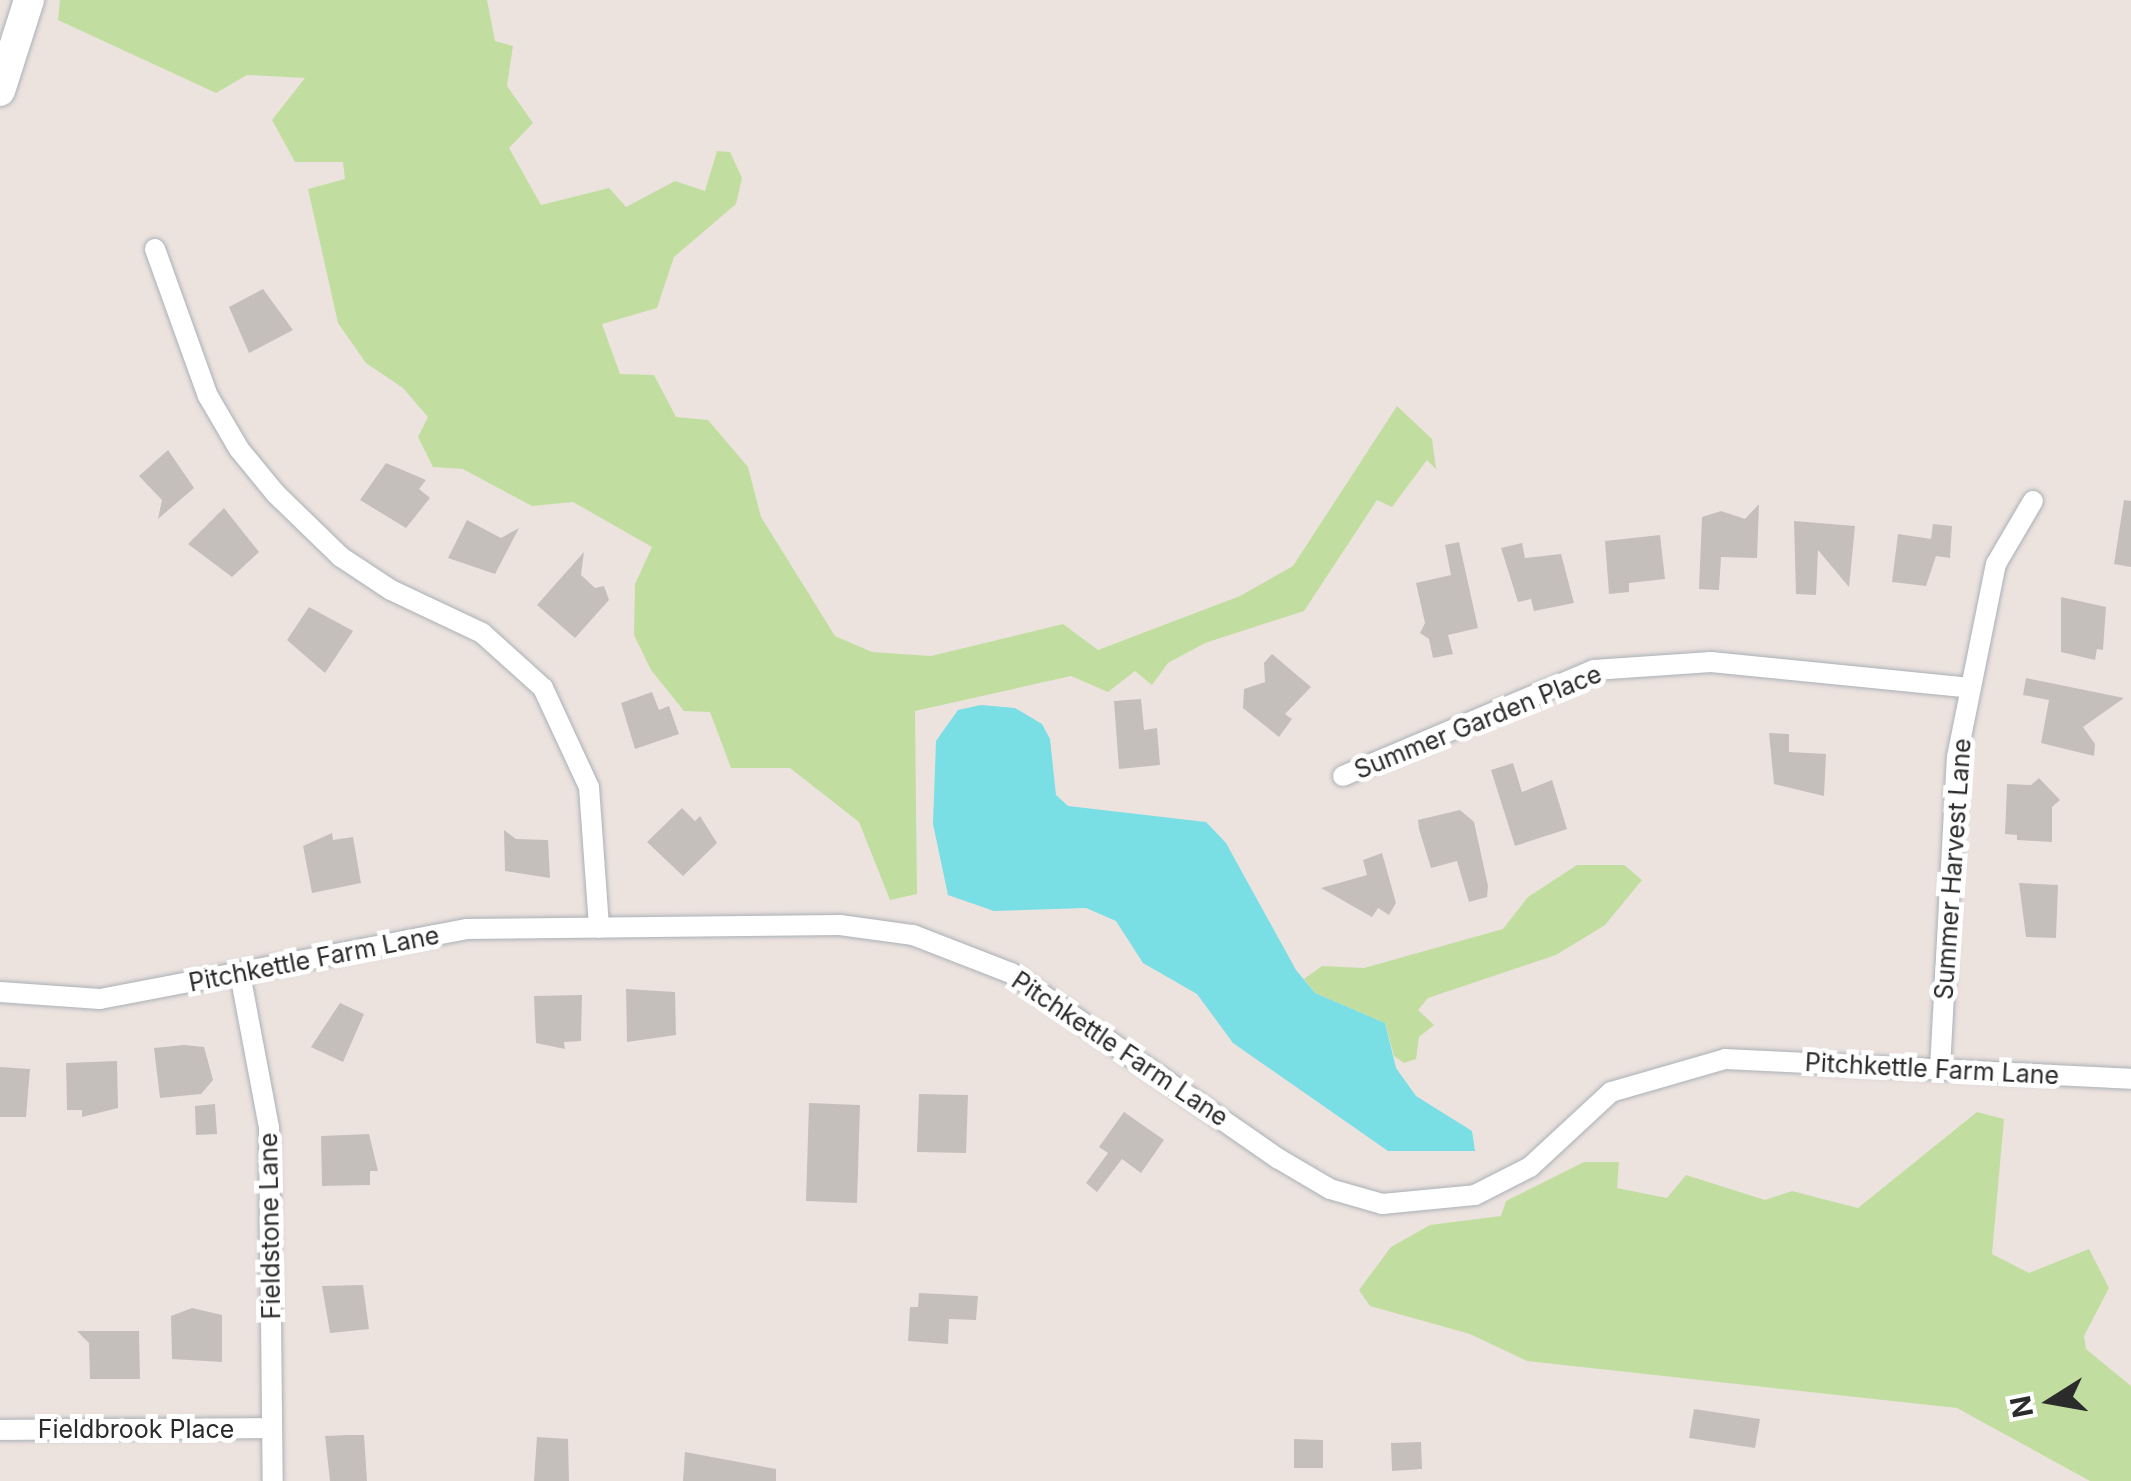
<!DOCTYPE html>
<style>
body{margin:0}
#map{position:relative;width:2131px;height:1481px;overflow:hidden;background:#ece3df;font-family:Inter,sans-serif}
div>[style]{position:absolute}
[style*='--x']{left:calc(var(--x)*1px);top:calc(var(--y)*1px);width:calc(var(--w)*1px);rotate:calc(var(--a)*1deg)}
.green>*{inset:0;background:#c1dea0}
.water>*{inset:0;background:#7adee5}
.building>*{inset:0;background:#c4bfba}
.roads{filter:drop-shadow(0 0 2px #abb0b6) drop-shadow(0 0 2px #abb0b6)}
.minor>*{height:20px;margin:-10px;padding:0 10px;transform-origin:10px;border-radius:10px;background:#fff}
.secondary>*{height:30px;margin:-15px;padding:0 15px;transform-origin:15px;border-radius:15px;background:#fff}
span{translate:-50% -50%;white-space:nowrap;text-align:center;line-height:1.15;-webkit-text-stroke:10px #fff;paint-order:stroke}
.street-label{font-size:25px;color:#2b2b2b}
.north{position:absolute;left:2001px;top:1351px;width:100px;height:100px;-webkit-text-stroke:8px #fff;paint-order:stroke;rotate:259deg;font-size:28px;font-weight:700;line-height:40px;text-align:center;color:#2b2b2b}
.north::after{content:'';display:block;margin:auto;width:35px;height:45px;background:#2b2b2b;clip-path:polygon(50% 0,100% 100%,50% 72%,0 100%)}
</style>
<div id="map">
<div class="green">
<div style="clip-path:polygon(60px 0,487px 0,495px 41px,513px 46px,507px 86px,533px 123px,509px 148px,541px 205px,609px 188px,626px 207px,675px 181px,705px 191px,717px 151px,730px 152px,742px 178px,736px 204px,674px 257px,657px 308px,602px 324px,620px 374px,654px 375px,676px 417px,708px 420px,748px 467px,761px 517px,835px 636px,872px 652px,931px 656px,1063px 624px,1098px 650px,1240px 596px,1293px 566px,1397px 406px,1432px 439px,1436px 469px,1427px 460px,1392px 507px,1377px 500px,1304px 611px,1205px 643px,1168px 663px,1152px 685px,1135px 671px,1108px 692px,1071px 676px,915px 711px,917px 894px,890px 900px,859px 822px,790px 768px,731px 768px,710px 712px,684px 711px,651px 670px,634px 635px,635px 584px,652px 547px,573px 502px,532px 506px,463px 469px,433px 467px,418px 437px,428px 417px,403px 388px,366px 363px,338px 323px,308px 189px,345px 179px,343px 162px,295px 162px,272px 120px,305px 78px,247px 75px,216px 93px,58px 20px)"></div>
<div style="clip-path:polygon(1577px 865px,1624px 865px,1642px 880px,1605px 925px,1556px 955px,1428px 998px,1418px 1010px,1434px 1025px,1419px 1037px,1416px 1059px,1404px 1063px,1394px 1056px,1385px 1023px,1315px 993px,1304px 979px,1322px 966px,1364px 968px,1503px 929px,1528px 897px)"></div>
<div style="clip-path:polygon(1977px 1112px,2004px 1119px,1992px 1254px,2029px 1273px,2089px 1249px,2109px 1288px,2084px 1336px,2086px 1349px,2131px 1386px,2131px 1481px,2090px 1481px,1957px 1408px,1527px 1361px,1470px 1334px,1370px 1306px,1359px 1290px,1391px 1247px,1430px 1225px,1501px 1216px,1506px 1201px,1584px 1162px,1619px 1162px,1617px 1188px,1667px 1198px,1686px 1175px,1765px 1200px,1792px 1191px,1858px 1208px)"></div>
</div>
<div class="water">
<div style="clip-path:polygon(981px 705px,1015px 708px,1042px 724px,1050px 739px,1056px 795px,1068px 806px,1206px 822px,1226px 843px,1296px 970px,1315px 993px,1385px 1023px,1396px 1068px,1416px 1096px,1472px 1131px,1475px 1151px,1388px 1151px,1233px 1043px,1197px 994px,1143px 963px,1116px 921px,1086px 908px,994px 911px,948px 895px,933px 824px,936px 741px,958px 710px)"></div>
</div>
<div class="building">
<div style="clip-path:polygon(263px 289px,293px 330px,249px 353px,229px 307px)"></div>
<div style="clip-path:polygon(168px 450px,194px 488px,158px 519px,162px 500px,139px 476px)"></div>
<div style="clip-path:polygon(386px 463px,426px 480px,419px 489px,430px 498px,406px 528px,360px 500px)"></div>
<div style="clip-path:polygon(2124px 500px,2131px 501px,2131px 567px,2114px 564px)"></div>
<div style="clip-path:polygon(1759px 504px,1757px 558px,1721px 557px,1719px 590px,1699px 589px,1702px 517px,1721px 511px,1745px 519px)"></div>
<div style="clip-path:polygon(224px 508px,259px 552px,232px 577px,188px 544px)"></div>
<div style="clip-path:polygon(467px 520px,501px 538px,519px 528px,495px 574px,448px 558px)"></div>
<div style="clip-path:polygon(1794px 521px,1855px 526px,1849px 587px,1818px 550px,1816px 595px,1796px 594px)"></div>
<div style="clip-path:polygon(1933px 524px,1952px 526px,1950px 558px,1936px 556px,1926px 586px,1892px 582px,1898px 534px,1931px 539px)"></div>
<div style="clip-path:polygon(1660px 535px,1665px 579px,1629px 583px,1629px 592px,1609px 594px,1605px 541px)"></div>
<div style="clip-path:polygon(1459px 542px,1478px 628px,1448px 635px,1453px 654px,1433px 658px,1429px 639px,1420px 633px,1425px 623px,1416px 583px,1451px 575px,1445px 545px)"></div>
<div style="clip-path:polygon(1522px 543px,1525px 558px,1561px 554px,1574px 603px,1534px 611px,1531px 599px,1518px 602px,1501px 548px)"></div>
<div style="clip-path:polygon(584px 552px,581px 575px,595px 588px,604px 586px,609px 600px,575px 638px,537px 605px)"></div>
<div style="clip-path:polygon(2061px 597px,2106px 607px,2103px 650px,2097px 649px,2095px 660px,2061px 652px)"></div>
<div style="clip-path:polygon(309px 607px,353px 631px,325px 673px,287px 640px)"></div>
<div style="clip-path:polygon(1272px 654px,1311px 687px,1285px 714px,1292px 719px,1279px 737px,1243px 708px,1244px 689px,1265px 682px,1264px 663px)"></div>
<div style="clip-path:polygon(2026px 678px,2124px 698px,2083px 727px,2095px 744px,2094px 756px,2041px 743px,2049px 700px,2023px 695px)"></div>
<div style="clip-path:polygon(652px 692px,659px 710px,669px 706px,679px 734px,635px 749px,621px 703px)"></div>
<div style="clip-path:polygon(1141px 699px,1144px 730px,1157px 728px,1160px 765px,1119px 769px,1114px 701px)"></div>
<div style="clip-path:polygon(1769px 733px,1789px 734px,1789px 752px,1826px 754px,1824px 796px,1774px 784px)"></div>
<div style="clip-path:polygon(1513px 763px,1522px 792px,1552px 780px,1567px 829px,1515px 846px,1491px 770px)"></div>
<div style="clip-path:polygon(2039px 778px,2060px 800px,2052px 807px,2052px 842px,2017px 840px,2017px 835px,2005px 834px,2007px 784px,2031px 785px)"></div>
<div style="clip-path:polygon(682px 808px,695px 821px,700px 816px,717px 843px,683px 876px,647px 842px)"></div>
<div style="clip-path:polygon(1460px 810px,1474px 822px,1488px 886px,1487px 897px,1469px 902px,1457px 861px,1431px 868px,1419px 829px,1418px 820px)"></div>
<div style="clip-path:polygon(504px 830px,516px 839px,548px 840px,550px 878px,505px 871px)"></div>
<div style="clip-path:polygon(332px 833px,333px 840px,353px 837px,361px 883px,312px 893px,303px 846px)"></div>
<div style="clip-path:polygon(1382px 853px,1396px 903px,1389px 915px,1378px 908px,1372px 917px,1321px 888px,1367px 875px,1363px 860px)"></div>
<div style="clip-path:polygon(2019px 883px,2058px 885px,2056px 938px,2026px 937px)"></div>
<div style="clip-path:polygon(626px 989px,675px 992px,676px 1035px,627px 1042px)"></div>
<div style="clip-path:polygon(582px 995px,581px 1041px,564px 1042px,565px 1049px,536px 1043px,534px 996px)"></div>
<div style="clip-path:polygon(340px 1003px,364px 1014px,343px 1062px,311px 1047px)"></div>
<div style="clip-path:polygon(184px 1045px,204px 1047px,213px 1080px,201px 1094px,160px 1098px,154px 1048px)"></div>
<div style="clip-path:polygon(117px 1061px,118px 1108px,82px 1117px,82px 1110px,67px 1110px,66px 1063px)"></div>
<div style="clip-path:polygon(0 1067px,30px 1069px,26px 1117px,0 1117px)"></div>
<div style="clip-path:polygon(919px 1094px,968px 1095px,966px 1153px,917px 1152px)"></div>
<div style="clip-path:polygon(809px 1103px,860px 1105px,857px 1203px,806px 1201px)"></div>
<div style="clip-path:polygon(215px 1104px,217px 1134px,196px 1135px,195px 1106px)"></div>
<div style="clip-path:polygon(1124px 1112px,1164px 1140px,1141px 1173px,1122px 1159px,1097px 1192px,1086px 1183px,1108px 1153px,1099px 1147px)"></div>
<div style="clip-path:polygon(369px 1134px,378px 1171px,370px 1171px,370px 1185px,322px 1186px,321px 1136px)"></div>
<div style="clip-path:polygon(363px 1285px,369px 1329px,330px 1333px,322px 1286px)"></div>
<div style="clip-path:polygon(919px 1293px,978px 1296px,976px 1320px,949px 1319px,948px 1344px,908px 1341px,910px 1307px,918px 1307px)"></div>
<div style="clip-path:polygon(192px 1308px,222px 1315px,222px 1362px,172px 1359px,171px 1316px)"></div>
<div style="clip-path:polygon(77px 1331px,139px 1331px,140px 1379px,90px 1379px,89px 1343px)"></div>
<div style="clip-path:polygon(1694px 1409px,1760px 1419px,1755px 1448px,1689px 1438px)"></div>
<div style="clip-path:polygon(348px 1435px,364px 1435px,367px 1481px,330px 1481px,325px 1436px)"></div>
<div style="clip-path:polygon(537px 1437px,568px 1439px,569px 1481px,534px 1481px)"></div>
<div style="clip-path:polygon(1294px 1439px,1323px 1440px,1323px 1468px,1294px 1468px)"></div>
<div style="clip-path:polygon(1421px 1442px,1422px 1469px,1392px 1471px,1391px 1443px)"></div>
<div style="clip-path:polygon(685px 1452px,776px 1469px,776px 1481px,683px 1481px)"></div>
</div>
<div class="roads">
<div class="minor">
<div style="--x:155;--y:249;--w:156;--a:70.2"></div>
<div style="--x:208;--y:396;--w:61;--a:59.7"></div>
<div style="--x:239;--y:449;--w:58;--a:50.6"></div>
<div style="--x:276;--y:494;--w:91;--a:44.1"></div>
<div style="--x:341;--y:557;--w:60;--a:33.4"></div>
<div style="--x:391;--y:590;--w:101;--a:25.3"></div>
<div style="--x:482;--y:633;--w:82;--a:42"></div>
<div style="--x:543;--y:688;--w:109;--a:65.1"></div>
<div style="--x:589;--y:787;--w:141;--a:85.9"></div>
<div style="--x:1343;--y:776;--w:272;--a:-22.9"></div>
<div style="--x:1594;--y:670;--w:117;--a:-3.9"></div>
<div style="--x:1711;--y:662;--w:261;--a:5.7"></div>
<div style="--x:240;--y:974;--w:156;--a:79.3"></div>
<div style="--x:269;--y:1127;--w:354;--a:89.4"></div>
<div style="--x:0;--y:992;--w:100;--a:4"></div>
<div style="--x:100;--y:999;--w:374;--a:-10.8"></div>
<div style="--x:467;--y:929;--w:373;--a:-0.6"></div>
<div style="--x:840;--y:925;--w:74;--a:7.8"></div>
<div style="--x:913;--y:935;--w:105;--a:21.2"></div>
<div style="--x:1011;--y:973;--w:326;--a:34.8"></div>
<div style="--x:1279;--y:1159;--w:59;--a:30.5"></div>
<div style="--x:1330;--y:1189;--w:54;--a:16.1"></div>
<div style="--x:1382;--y:1204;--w:93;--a:-5.5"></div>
<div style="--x:1475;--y:1195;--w:62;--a:-27"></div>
<div style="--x:1530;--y:1167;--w:110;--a:-42.8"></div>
<div style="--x:1611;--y:1092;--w:119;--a:-16.1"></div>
<div style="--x:1725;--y:1059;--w:406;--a:2.8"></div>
<div style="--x:1940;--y:1069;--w:312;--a:-86.9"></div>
<div style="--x:1957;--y:757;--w:197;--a:-78.6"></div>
<div style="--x:1996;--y:564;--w:73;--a:-59.6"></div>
<div style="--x:0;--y:1430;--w:272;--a:-0.4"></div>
</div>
<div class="secondary">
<div style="--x:0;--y:91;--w:96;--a:-72.3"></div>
</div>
</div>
<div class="street-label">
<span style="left:1478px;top:722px;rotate:-22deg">Summer Garden Place</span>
<span style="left:1953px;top:869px;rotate:-86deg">Summer Harvest Lane</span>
<span style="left:314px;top:959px;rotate:-11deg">Pitchkettle Farm Lane</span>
<span style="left:1120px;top:1049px;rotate:34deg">Pitchkettle Farm Lane</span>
<span style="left:1932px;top:1069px;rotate:3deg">Pitchkettle Farm Lane</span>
<span style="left:270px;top:1226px;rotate:-91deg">Fieldstone Lane</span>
<span style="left:136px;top:1429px">Fieldbrook Place</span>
</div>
<div class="north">N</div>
</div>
